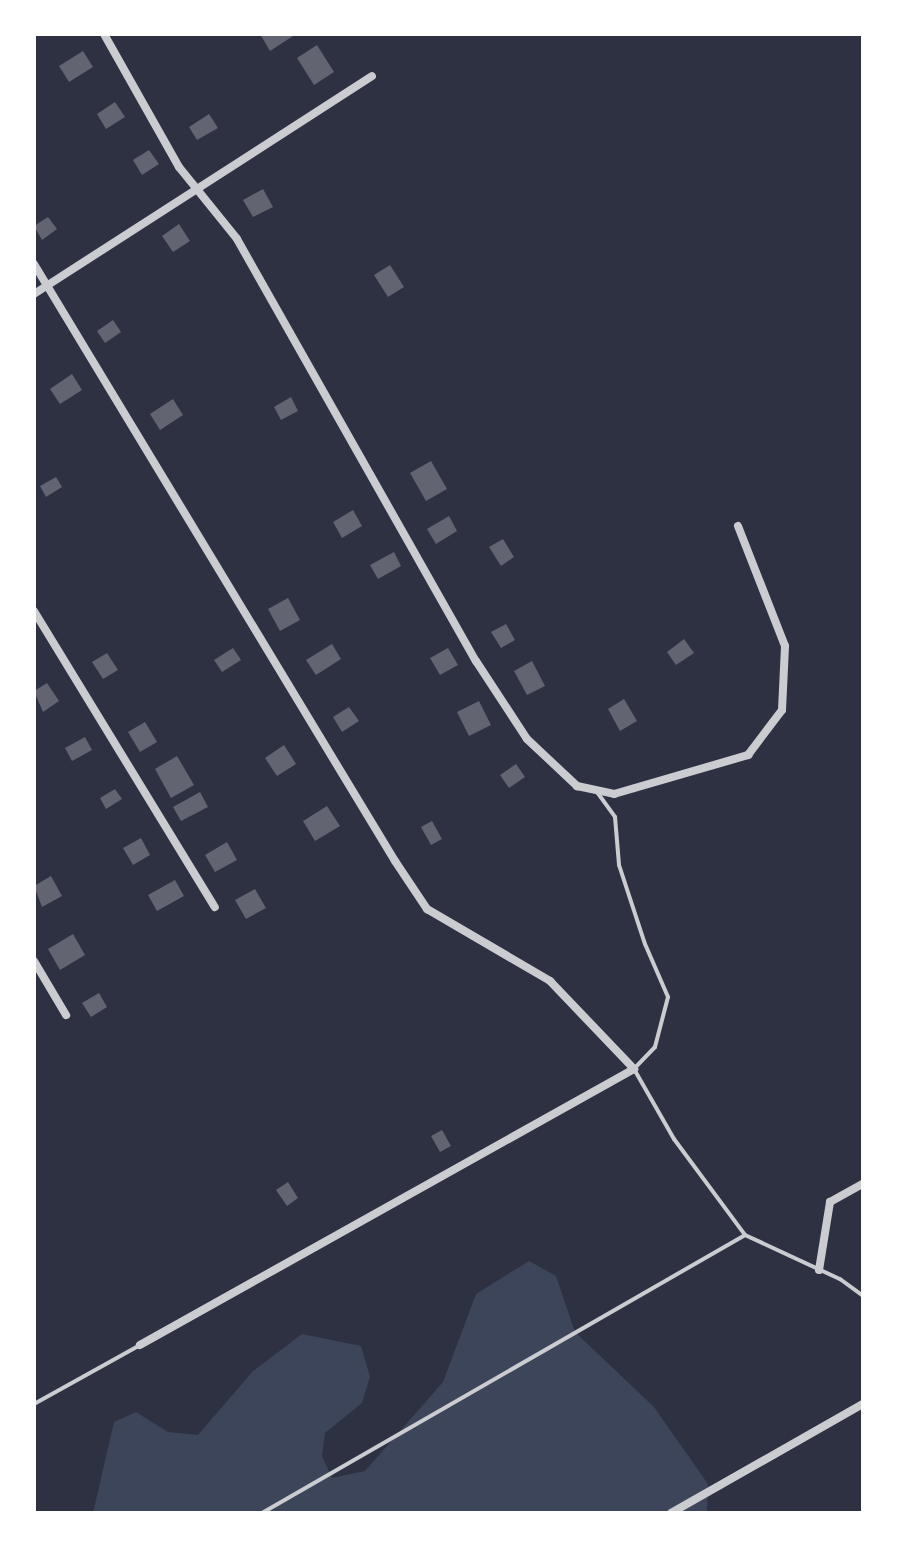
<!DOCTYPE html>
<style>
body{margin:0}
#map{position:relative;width:897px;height:1547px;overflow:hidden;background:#2d3142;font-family:Commissioner,sans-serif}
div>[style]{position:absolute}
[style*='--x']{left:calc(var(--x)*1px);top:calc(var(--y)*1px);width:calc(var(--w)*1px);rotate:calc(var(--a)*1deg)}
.green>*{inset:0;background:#3c4559}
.building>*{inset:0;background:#626471}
.service>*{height:4px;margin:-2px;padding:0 2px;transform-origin:2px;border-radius:2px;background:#caccd0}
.minor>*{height:8px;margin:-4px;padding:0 4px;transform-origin:4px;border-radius:4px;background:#caccd0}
span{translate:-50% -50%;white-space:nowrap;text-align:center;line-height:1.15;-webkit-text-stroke:8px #fff;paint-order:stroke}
.frame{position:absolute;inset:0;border:36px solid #fff;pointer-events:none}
</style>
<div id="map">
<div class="green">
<div style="clip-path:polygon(529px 1261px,556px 1276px,575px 1332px,654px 1407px,708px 1484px,707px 1513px,93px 1513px,114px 1422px,136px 1412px,168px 1432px,198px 1435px,253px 1371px,302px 1334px,361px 1346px,370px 1377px,362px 1403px,325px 1433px,322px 1456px,332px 1478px,365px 1471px,443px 1382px,476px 1294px)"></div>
</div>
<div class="building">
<div style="clip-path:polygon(260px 34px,292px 34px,293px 36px,270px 51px)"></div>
<div style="clip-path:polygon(317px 45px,334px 72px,314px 85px,297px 58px)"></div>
<div style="clip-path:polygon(83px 51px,93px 67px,69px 82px,59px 66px)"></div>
<div style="clip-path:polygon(115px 102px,125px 117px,106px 129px,97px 114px)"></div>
<div style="clip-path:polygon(209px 114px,218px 128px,197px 140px,189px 127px)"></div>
<div style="clip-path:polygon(149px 150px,159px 164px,142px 175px,133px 160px)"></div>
<div style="clip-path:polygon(263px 189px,273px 207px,253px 217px,243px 200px)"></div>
<div style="clip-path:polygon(48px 217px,57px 229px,42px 240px,34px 226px)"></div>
<div style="clip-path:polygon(179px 224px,190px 241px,173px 252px,162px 236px)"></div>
<div style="clip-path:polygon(390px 265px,404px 287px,388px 297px,374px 275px)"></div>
<div style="clip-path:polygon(113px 320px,121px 332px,105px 343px,97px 331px)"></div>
<div style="clip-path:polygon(72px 374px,82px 390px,60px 404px,50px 389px)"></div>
<div style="clip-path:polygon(291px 397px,298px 411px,281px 420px,274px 407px)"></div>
<div style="clip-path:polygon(173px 399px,183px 415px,160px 430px,150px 414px)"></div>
<div style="clip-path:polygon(431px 461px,447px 489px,426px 501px,410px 473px)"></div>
<div style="clip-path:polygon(56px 477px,62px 487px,46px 497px,40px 486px)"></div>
<div style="clip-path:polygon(353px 510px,362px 526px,342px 538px,333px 522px)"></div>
<div style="clip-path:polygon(449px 516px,457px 531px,436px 544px,427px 529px)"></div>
<div style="clip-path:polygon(503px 539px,514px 557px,501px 566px,489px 547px)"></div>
<div style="clip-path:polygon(394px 552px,401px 566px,378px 579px,370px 565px)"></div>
<div style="clip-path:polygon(288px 598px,300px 620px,280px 631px,268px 609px)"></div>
<div style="clip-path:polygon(506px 624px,515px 640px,501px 648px,491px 632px)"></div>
<div style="clip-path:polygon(684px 639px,694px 653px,676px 665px,667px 652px)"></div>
<div style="clip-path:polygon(332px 644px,341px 659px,316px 675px,306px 660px)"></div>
<div style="clip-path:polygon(233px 648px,241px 660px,222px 672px,214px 660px)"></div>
<div style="clip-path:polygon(448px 648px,458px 665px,440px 675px,430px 658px)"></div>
<div style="clip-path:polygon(107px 653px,118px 670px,103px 679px,92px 662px)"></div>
<div style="clip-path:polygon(532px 661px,545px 686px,527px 695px,514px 671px)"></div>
<div style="clip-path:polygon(47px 683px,59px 701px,43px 712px,34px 691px)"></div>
<div style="clip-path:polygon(624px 699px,637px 721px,620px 731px,608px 709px)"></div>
<div style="clip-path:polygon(479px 701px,491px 725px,469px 736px,457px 712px)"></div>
<div style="clip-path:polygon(349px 707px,359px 721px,342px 732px,333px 717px)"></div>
<div style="clip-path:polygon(145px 722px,157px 742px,140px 752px,128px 732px)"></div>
<div style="clip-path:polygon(85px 737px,92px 750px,72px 761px,65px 748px)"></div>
<div style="clip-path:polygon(284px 745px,296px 764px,277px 776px,265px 758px)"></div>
<div style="clip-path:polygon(177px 756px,194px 785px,171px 798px,155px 769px)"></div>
<div style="clip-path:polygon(516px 764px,525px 777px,509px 788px,500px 775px)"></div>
<div style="clip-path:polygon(115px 789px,122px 799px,106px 809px,100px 798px)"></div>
<div style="clip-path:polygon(200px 792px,208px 807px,181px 821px,173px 807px)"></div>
<div style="clip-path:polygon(327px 806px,340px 826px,315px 841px,303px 821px)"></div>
<div style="clip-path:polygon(432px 821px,442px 839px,431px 845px,421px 827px)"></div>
<div style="clip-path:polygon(141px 838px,150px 855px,133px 865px,123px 848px)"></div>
<div style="clip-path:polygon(227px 842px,237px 860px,215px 872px,205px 855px)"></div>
<div style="clip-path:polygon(51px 876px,62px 896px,42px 907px,34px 886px)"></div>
<div style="clip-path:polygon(175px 880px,184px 896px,157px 911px,148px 895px)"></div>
<div style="clip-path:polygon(255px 889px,266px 908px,246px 919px,235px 900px)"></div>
<div style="clip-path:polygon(73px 934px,85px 955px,60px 970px,48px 949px)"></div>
<div style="clip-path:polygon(99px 993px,107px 1007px,91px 1017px,82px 1003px)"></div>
<div style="clip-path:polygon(442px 1130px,451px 1146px,440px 1152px,431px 1136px)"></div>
<div style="clip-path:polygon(288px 1182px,298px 1198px,287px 1206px,276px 1190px)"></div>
</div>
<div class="service">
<div style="--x:597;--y:792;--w:31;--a:54"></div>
<div style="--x:615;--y:817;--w:48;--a:85.2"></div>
<div style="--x:619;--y:865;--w:83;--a:71.8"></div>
<div style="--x:645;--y:944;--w:58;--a:66.5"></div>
<div style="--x:668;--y:997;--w:52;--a:104.6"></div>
<div style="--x:655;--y:1047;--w:30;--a:134"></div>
<div style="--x:634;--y:1069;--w:81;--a:60.3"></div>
<div style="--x:674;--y:1139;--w:119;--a:53.5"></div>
<div style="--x:745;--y:1235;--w:105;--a:24.9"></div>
<div style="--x:840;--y:1279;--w:29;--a:36"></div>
<div style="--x:34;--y:1404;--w:121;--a:-29.1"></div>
<div style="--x:262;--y:1513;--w:557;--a:-29.92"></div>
</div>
<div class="minor">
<div style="--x:104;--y:34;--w:153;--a:60.6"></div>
<div style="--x:179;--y:167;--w:92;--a:51.1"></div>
<div style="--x:237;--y:239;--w:485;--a:60.5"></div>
<div style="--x:476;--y:661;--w:93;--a:56.8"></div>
<div style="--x:527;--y:739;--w:69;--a:43.2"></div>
<div style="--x:577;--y:786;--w:38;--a:12"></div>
<div style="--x:614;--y:794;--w:140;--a:-16.2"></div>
<div style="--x:748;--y:755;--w:56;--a:-52.9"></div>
<div style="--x:782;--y:710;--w:64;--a:-87.3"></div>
<div style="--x:785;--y:646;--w:129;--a:-111.4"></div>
<div style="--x:34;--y:264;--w:698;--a:58.84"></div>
<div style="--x:395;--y:861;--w:58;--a:56.3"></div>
<div style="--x:427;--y:909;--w:143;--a:30.3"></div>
<div style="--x:550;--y:981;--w:122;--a:46.3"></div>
<div style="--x:634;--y:1069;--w:566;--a:150.81"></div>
<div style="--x:34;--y:294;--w:402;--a:-32.8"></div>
<div style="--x:34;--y:611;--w:347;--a:58.6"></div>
<div style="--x:34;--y:961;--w:63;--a:59.3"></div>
<div style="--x:819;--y:1270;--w:69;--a:-80.8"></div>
<div style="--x:830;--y:1202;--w:38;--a:-29"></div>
<div style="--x:671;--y:1513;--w:221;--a:-29.6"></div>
</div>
<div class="frame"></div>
</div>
